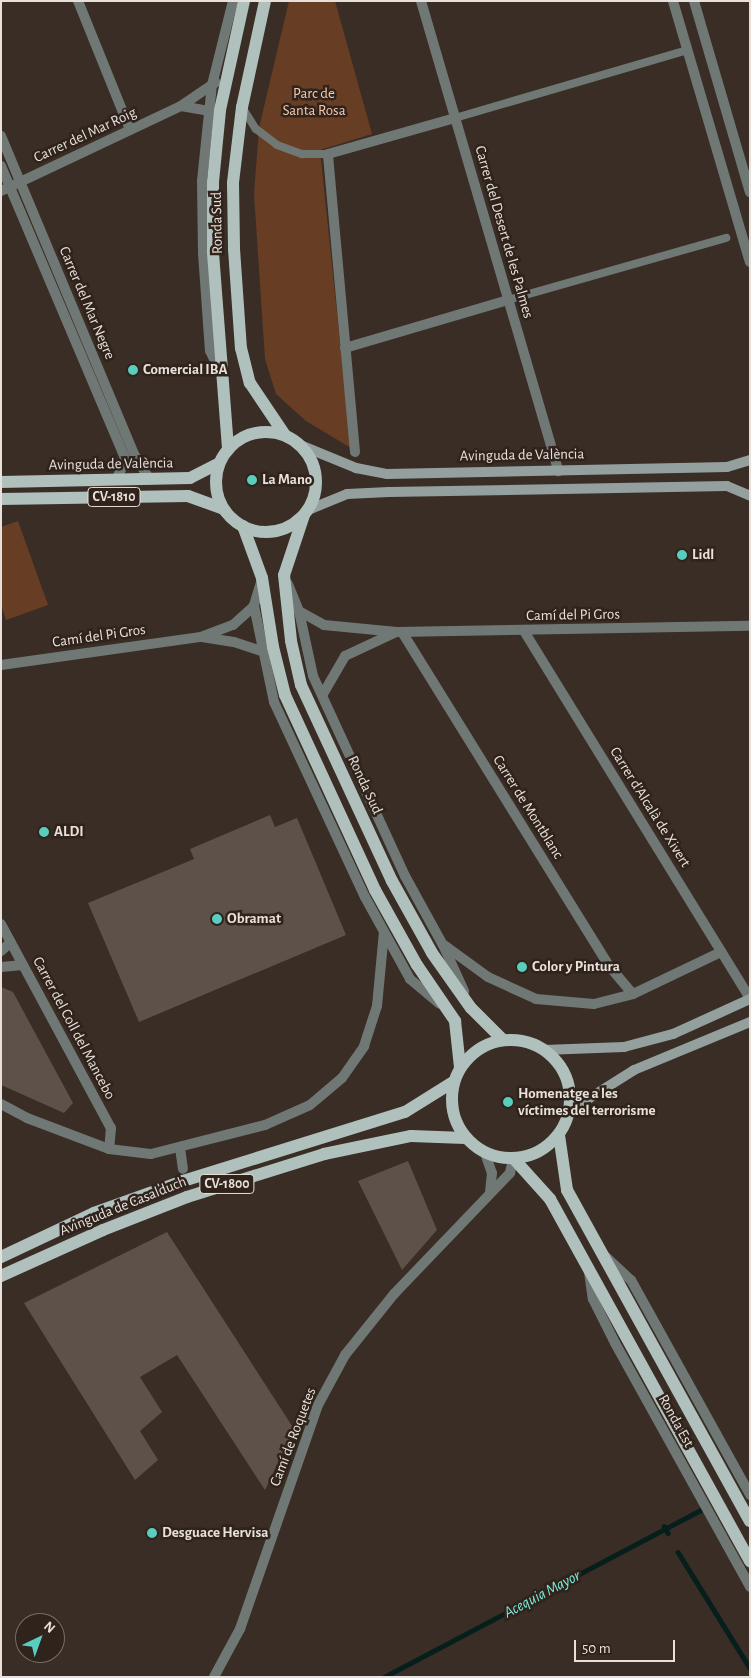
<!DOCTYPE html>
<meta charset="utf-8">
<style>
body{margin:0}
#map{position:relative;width:751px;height:1678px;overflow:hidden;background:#392d25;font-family:"Alegreya Sans",sans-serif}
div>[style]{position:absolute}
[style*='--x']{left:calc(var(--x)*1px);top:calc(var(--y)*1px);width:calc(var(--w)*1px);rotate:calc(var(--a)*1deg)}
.green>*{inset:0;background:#673e24}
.stream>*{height:4.5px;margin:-2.25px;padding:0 2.25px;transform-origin:2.25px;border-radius:2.25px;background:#071f1c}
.building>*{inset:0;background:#5e5149}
.pedestrian>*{height:8px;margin:-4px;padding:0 4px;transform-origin:4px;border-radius:4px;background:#707876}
.minor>*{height:10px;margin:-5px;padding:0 5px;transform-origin:5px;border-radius:5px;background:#707876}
.tertiary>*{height:10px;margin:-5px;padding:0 5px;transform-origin:5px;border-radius:5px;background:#707876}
.secondary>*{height:10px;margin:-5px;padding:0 5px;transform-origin:5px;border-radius:5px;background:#93a09e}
.primary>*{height:12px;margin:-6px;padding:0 6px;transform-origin:6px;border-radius:6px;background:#afc0bd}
.primary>.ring{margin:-6px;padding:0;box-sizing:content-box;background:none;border:12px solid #afc0bd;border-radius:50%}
.dots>*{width:14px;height:14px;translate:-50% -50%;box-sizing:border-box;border:2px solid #2f231c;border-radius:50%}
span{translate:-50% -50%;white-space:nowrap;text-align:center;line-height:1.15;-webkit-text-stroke:5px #2f231c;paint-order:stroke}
.shield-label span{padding:1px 4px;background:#2f231c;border:1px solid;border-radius:4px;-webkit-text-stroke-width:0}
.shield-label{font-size:14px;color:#e8e0db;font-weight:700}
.park-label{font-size:15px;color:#f7c9ae}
.street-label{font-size:15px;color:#e8e0db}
.poi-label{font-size:15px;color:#e8e0db;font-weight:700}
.left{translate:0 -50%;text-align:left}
.water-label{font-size:16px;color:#7ceddd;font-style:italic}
.frame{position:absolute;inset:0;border:2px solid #e8e0db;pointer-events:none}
.north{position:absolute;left:15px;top:1613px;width:50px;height:50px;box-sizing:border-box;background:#2f231c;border:1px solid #796f68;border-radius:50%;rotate:42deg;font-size:14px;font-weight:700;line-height:20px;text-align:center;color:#e8e0db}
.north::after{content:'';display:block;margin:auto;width:18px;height:22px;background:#59cebf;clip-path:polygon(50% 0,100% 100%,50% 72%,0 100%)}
.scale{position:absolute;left:574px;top:1640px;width:101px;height:22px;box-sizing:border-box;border:2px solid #e8e0db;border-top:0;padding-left:6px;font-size:15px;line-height:18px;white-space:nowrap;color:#e8e0db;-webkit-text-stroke:4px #2f231c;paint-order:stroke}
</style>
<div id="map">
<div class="green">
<div style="clip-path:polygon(289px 1px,335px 1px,372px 134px,320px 150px,351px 448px,306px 421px,276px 394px,265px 359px,254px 194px,259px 128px)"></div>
<div style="clip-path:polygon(18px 521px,48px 605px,6px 620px,1px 605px,1px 527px)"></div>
</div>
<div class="stream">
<div style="--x:664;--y:1526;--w:8;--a:60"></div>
<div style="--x:678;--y:1552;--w:137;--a:58.2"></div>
<div style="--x:384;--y:1677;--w:358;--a:-27.8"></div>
</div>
<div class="building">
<div style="clip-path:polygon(270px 815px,275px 827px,297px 818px,346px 935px,139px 1022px,88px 903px,194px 859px,190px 849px)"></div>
<div style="clip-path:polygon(1px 987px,13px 992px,73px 1103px,64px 1113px,1px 1085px)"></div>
<div style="clip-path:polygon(408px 1161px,437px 1230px,402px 1270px,358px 1181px)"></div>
<div style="clip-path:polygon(167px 1232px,294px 1429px,265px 1490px,177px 1355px,140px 1377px,162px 1412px,140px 1431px,158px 1460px,135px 1480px,24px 1303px)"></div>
</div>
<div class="pedestrian">
<div style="--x:242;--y:107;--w:26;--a:58"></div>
<div style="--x:256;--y:129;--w:26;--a:37"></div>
<div style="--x:277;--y:145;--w:27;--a:20"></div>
<div style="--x:302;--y:154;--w:26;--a:0"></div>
<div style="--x:455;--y:118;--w:242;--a:-16.3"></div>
<div style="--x:508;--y:300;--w:227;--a:-15.9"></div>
</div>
<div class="minor">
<div style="--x:78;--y:1;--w:139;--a:68"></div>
<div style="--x:421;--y:1;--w:490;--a:73.7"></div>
<div style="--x:181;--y:106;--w:28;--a:10"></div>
<div style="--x:1;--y:136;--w:347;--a:67.3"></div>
<div style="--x:135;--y:456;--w:28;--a:58"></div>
<div style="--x:1;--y:166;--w:319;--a:67"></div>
<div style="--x:126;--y:460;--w:22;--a:117"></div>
<div style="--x:1;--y:191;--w:199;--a:-25.3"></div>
<div style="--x:181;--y:106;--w:42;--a:-34.4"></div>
<div style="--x:345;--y:348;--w:170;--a:-16.4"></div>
<div style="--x:220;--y:372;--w:23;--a:-115"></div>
<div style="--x:210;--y:351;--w:98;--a:-94.1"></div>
<div style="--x:203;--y:253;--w:72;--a:-90.8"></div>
<div style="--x:202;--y:181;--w:97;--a:-84.1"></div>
<div style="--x:212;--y:85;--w:87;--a:-76"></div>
<div style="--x:355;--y:452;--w:299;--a:-95.2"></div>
<div style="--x:328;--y:154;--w:132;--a:-15.8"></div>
<div style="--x:262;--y:579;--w:28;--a:107"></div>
<div style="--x:254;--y:606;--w:98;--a:78.2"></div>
<div style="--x:274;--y:702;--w:215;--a:65"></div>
<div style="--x:365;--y:897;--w:94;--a:61.2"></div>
<div style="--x:410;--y:979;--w:38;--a:40"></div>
<div style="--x:288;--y:584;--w:29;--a:68"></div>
<div style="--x:299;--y:611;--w:66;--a:77.8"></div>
<div style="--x:313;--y:676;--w:220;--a:65.3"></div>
<div style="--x:405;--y:876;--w:79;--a:61.2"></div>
<div style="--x:443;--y:945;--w:51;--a:65.5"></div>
<div style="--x:299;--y:611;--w:29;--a:29"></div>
<div style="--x:324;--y:625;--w:73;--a:5.5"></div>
<div style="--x:397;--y:632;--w:353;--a:-1"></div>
<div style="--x:524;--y:631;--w:432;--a:58.4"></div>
<div style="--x:402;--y:632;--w:394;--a:58.2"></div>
<div style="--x:610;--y:967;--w:35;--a:50"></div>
<div style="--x:202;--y:637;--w:32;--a:9"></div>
<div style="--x:234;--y:642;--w:28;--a:18"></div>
<div style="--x:1;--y:665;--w:202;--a:-8"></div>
<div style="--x:201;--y:637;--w:34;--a:-21"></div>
<div style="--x:233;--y:625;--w:28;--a:-42"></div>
<div style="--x:323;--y:694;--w:44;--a:-59.9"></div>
<div style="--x:345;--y:656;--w:56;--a:-25.2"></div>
<div style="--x:1;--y:924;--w:232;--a:61.7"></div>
<div style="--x:111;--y:1128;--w:21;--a:95"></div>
<div style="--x:444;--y:945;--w:54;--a:36"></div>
<div style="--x:488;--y:977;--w:53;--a:24.6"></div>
<div style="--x:536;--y:999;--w:58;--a:4.9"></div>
<div style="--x:594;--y:1004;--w:40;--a:-14.4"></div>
<div style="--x:633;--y:994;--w:98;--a:-25.5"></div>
<div style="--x:1;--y:951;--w:13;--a:-42"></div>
<div style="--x:1;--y:967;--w:22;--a:-5"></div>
<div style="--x:1;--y:1104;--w:30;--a:28"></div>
<div style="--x:27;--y:1118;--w:88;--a:20.7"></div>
<div style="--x:109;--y:1149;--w:42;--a:6.8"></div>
<div style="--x:151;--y:1154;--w:118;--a:-14.3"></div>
<div style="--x:265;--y:1125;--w:49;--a:-24"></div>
<div style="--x:310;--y:1105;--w:42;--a:-40.2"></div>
<div style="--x:342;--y:1078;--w:39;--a:-55"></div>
<div style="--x:364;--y:1046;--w:42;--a:-72"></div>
<div style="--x:377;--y:1006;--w:74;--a:-84.6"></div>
<div style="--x:180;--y:1148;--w:21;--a:82"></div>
<div style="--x:485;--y:1153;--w:21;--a:71"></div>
<div style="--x:492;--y:1173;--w:20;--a:96"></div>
<div style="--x:606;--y:1257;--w:34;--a:43"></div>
<div style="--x:631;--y:1280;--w:246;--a:61"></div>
<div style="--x:589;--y:1272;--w:27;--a:82"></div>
<div style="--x:593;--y:1299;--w:49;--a:63.4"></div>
<div style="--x:615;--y:1343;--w:279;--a:61"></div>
<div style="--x:214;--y:1677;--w:55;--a:-61.6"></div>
<div style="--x:240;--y:1629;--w:237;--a:-70.8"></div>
<div style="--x:318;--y:1405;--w:57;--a:-61.6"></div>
<div style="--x:345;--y:1355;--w:78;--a:-51.2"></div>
<div style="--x:394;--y:1294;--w:168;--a:-46.2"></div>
<div style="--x:510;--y:1173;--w:14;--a:-78"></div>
</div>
<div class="tertiary">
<div style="--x:673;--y:1;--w:272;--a:73.6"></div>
<div style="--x:694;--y:1;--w:199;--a:73.7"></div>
</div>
<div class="secondary">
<div style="--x:300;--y:445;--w:61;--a:22.3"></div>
<div style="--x:356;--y:468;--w:32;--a:11"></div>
<div style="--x:387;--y:474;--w:340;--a:-1.2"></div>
<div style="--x:727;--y:467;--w:24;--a:-17"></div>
<div style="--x:308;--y:510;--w:42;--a:-22.3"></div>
<div style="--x:347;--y:494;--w:42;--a:-2.7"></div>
<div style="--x:389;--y:492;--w:338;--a:-1"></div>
<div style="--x:727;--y:486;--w:25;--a:23"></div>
<div style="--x:544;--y:1050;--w:80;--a:-2.1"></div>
<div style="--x:624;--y:1047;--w:51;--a:-14.9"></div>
<div style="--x:673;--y:1034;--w:85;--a:-24.4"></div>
<div style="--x:569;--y:1111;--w:77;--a:-32.2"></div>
<div style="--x:634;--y:1070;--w:126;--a:-22.5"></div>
</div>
<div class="primary">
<div style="--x:265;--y:1;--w:108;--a:102.2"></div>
<div style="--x:242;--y:107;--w:77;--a:96.8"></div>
<div style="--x:233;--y:183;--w:66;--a:89.1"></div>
<div style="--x:234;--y:249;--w:99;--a:86"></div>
<div style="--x:241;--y:348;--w:36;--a:76"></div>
<div style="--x:250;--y:383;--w:63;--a:56.1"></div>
<div class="ring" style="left:216px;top:432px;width:88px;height:88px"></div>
<div style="--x:228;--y:448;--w:197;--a:-94.4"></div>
<div style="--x:213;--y:252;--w:70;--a:-90"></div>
<div style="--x:213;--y:182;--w:72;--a:-84.4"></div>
<div style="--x:220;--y:110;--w:112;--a:-77.6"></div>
<div style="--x:1;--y:482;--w:189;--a:-1.2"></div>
<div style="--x:190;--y:478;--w:33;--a:-27"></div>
<div style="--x:1;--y:499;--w:187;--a:-0.9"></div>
<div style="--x:188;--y:496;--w:37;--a:20"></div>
<div style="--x:304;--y:515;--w:63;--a:108.4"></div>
<div style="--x:284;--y:575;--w:66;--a:83.9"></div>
<div style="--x:291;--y:641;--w:45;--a:77.2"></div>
<div style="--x:301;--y:685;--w:216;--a:65.1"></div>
<div style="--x:392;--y:881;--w:82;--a:60.9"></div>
<div style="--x:432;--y:953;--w:67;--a:54.7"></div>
<div style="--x:471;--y:1008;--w:45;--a:45"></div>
<div style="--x:243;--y:526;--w:55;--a:69.9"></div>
<div style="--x:262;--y:578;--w:70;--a:80.9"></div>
<div style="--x:273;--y:647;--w:49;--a:76"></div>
<div style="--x:285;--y:695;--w:215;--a:65.2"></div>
<div style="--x:375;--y:890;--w:86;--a:60.8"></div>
<div style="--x:417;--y:965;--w:68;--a:55.8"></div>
<div style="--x:455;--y:1021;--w:46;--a:83.8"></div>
<div class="ring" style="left:452px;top:1040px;width:106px;height:106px"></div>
<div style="--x:559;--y:1135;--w:56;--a:81.7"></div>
<div style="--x:567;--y:1190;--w:378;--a:61.1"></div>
<div style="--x:514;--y:1159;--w:54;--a:48"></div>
<div style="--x:550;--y:1199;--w:414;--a:61.1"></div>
<div style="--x:1;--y:1257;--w:103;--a:-25.3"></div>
<div style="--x:94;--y:1213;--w:95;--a:-19.8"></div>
<div style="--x:183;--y:1181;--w:232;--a:-17.3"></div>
<div style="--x:405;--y:1112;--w:57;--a:-32"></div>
<div style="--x:1;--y:1276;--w:112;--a:-24.3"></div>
<div style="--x:103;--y:1230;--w:90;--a:-21.4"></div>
<div style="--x:187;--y:1197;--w:144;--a:-17.4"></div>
<div style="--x:324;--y:1154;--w:89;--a:-11.7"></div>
<div style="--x:411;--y:1136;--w:54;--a:2.1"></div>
</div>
<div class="dots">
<div style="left:133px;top:370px;background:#59cebf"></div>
<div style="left:252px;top:480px;background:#59cebf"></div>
<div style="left:682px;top:555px;background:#59cebf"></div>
<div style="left:44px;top:832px;background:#59cebf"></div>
<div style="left:217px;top:919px;background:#59cebf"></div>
<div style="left:522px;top:967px;background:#59cebf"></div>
<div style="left:508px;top:1102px;background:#59cebf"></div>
<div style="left:152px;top:1533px;background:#59cebf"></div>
</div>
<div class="shield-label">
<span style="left:114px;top:497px">CV-1810</span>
<span style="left:227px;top:1184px">CV-1800</span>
</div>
<div class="park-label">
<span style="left:314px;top:102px">Parc de<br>Santa Rosa</span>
</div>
<div class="street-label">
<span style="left:85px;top:135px;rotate:-25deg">Carrer del Mar Roig</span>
<span style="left:217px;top:223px;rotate:-91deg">Ronda Sud</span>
<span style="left:504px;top:232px;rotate:74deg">Carrer del Desert de les Palmes</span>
<span style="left:87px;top:303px;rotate:67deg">Carrer del Mar Negre</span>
<span style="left:522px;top:455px;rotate:-1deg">Avinguda de València</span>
<span style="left:111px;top:464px;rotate:-1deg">Avinguda de València</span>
<span style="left:573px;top:615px;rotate:-1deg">Camí del Pi Gros</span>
<span style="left:99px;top:636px;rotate:-8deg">Camí del Pi Gros</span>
<span style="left:365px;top:785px;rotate:65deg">Ronda Sud</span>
<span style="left:528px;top:807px;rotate:58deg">Carrer de Montblanc</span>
<span style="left:650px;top:807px;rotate:58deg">Carrer d'Alcalà de Xivert</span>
<span style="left:74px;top:1028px;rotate:62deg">Carrer del Coll del Mancebo</span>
<span style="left:123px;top:1206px;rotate:-22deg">Avinguda de Casalduch</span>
<span style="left:676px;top:1421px;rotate:61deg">Ronda Est</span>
<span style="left:293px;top:1437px;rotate:-69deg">Camí de Roquetes</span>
</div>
<div class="poi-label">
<span class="left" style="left:143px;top:370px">Comercial IBA</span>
<span class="left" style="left:262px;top:480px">La Mano</span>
<span class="left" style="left:692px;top:555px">Lidl</span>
<span class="left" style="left:54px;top:832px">ALDI</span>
<span class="left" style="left:227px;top:919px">Obramat</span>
<span class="left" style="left:532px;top:967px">Color y Pintura</span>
<span class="left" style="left:518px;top:1102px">Homenatge a les<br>víctimes del terrorisme</span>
<span class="left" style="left:162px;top:1533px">Desguace Hervisa</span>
</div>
<div class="water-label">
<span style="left:542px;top:1594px;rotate:-28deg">Acequia Mayor</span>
</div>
<div class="frame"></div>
<div class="north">N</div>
<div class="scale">50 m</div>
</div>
